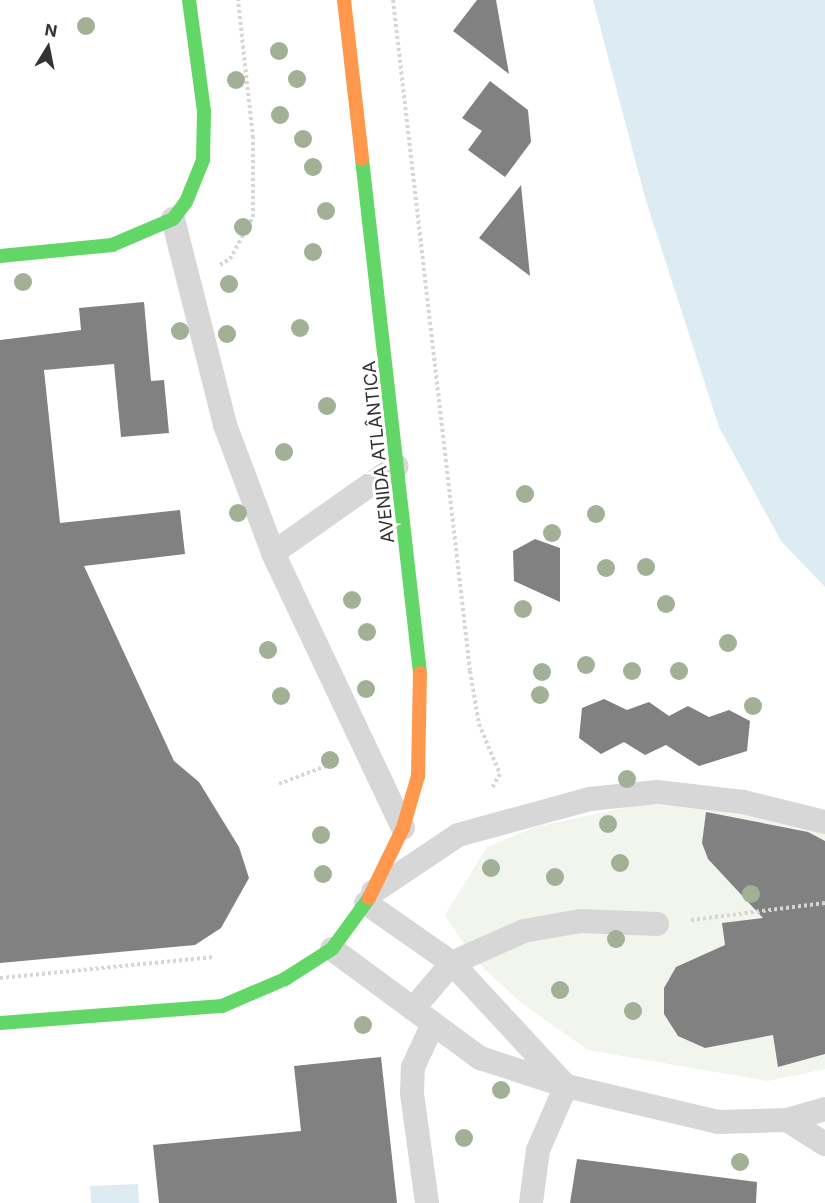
<!DOCTYPE html>
<meta charset="utf-8">
<style>
body{margin:0}
#map{position:relative;width:825px;height:1203px;overflow:hidden;background:#fff;font-family:Inter,sans-serif}
div>[style]{position:absolute}
[style*='--x']{left:calc(var(--x)*1px);top:calc(var(--y)*1px);width:calc(var(--w)*1px);rotate:calc(var(--a)*1deg)}
.green>*{inset:0;background:#f1f5ed}
.water>*{inset:0;background:#ddebf3}
.building>*{inset:0;background:#818181}
.path>*{height:4px;margin-top:-2px;transform-origin:0;background:repeating-linear-gradient(90deg,#d6d6d6 0 3px,transparent 0 6px)}
.lane>*{height:24px;margin:-12px;padding:0 12px;transform-origin:12px;border-radius:12px;background:#d7d7d7}
.fast>*{height:14px;margin:-7px;padding:0 7px;transform-origin:7px;border-radius:7px;background:#63d668}
.slow>*{height:14px;margin:-7px;padding:0 7px;transform-origin:7px;border-radius:7px;background:#ff974d}
.trees>*{width:18px;height:18px;margin:-9px;border-radius:50%;background:#a2b095}
span{translate:-50% -50%;white-space:nowrap;text-align:center;line-height:1.15;-webkit-text-stroke:6px #fff;paint-order:stroke}
.street-label{font-size:18px;color:#333}
.north{position:absolute;left:18px;top:18px;width:60px;height:60px;-webkit-text-stroke:4px #fff;paint-order:stroke;rotate:10deg;font-size:16px;font-weight:700;line-height:24px;text-align:center;color:#333}
.north::after{content:'';display:block;margin:auto;width:21px;height:27px;background:#333;clip-path:polygon(50% 0,100% 100%,50% 72%,0 100%)}
</style>
<div id="map">
<div class="green">
<div style="clip-path:polygon(643px 804px,739px 812px,825px 834px,825px 1069px,768px 1081px,588px 1050px,520px 1002px,474px 959px,445px 915px,487px 847px,535px 827px)"></div>
</div>
<div class="water">
<div style="clip-path:polygon(593px 0,825px 0,825px 587px,781px 541px,719px 427px,646px 201px)"></div>
<div style="clip-path:polygon(138px 1184px,139px 1203px,91px 1203px,90px 1186px)"></div>
</div>
<div class="building">
<div style="clip-path:polygon(477px 0,496px 0,509px 74px,453px 31px)"></div>
<div style="clip-path:polygon(490px 81px,528px 110px,531px 142px,505px 177px,468px 150px,482px 131px,462px 118px)"></div>
<div style="clip-path:polygon(521px 185px,530px 276px,479px 238px)"></div>
<div style="clip-path:polygon(144px 302px,151px 381px,164px 380px,169px 433px,121px 437px,114px 364px,44px 370px,60px 523px,180px 510px,185px 554px,84px 566px,174px 761px,199px 782px,239px 847px,249px 878px,221px 928px,195px 945px,0 963px,0 340px,81px 330px,79px 308px)"></div>
<div style="clip-path:polygon(535px 539px,560px 548px,560px 602px,514px 581px,513px 551px)"></div>
<div style="clip-path:polygon(604px 699px,627px 710px,649px 702px,669px 716px,688px 706px,709px 717px,729px 710px,750px 721px,747px 751px,699px 766px,666px 745px,645px 755px,624px 742px,601px 754px,579px 738px,582px 708px)"></div>
<div style="clip-path:polygon(706px 812px,808px 832px,825px 841px,825px 1054px,778px 1067px,773px 1035px,705px 1048px,678px 1036px,664px 1014px,664px 988px,676px 967px,725px 945px,722px 923px,763px 918px,708px 859px,702px 843px)"></div>
<div style="clip-path:polygon(381px 1057px,397px 1203px,159px 1203px,153px 1145px,301px 1131px,294px 1066px)"></div>
<div style="clip-path:polygon(577px 1159px,757px 1182px,756px 1203px,570px 1203px)"></div>
</div>
<div class="path">
<div style="--x:393;--y:0;--w:675;--a:83.45"></div>
<div style="--x:470;--y:671;--w:54;--a:80.4"></div>
<div style="--x:479;--y:724;--w:54;--a:67.2"></div>
<div style="--x:500;--y:774;--w:16;--a:120"></div>
<div style="--x:220;--y:265;--w:12;--a:-31"></div>
<div style="--x:230;--y:259;--w:48;--a:-61.3"></div>
<div style="--x:253;--y:217;--w:79;--a:-90"></div>
<div style="--x:253;--y:138;--w:139;--a:-96.2"></div>
<div style="--x:279;--y:784;--w:59;--a:-20.9"></div>
<div style="--x:691;--y:920;--w:135;--a:-7.2"></div>
<div style="--x:0;--y:978;--w:215;--a:-5.6"></div>
</div>
<div class="lane">
<div style="--x:173;--y:219;--w:212;--a:75.8"></div>
<div style="--x:225;--y:425;--w:137;--a:69.4"></div>
<div style="--x:273;--y:553;--w:151;--a:-35.1"></div>
<div style="--x:273;--y:553;--w:304;--a:64.7"></div>
<div style="--x:373;--y:892;--w:102;--a:-33.8"></div>
<div style="--x:458;--y:835;--w:137;--a:-15.3"></div>
<div style="--x:590;--y:799;--w:67;--a:-6"></div>
<div style="--x:657;--y:792;--w:87;--a:6.6"></div>
<div style="--x:743;--y:802;--w:84;--a:13.7"></div>
<div style="--x:366;--y:903;--w:105;--a:34.9"></div>
<div style="--x:452;--y:963;--w:165;--a:47.2"></div>
<div style="--x:332;--y:949;--w:184;--a:36.4"></div>
<div style="--x:480;--y:1058;--w:90;--a:18"></div>
<div style="--x:566;--y:1086;--w:156;--a:13.3"></div>
<div style="--x:718;--y:1122;--w:69;--a:-1.7"></div>
<div style="--x:787;--y:1120;--w:40;--a:-16"></div>
<div style="--x:413;--y:1009;--w:60;--a:-49.7"></div>
<div style="--x:452;--y:963;--w:79;--a:-24"></div>
<div style="--x:524;--y:931;--w:57;--a:-10.1"></div>
<div style="--x:580;--y:921;--w:77;--a:2.2"></div>
<div style="--x:787;--y:1120;--w:45;--a:32.3"></div>
<div style="--x:427;--y:1203;--w:111;--a:-97.8"></div>
<div style="--x:412;--y:1093;--w:26;--a:-88"></div>
<div style="--x:413;--y:1067;--w:47;--a:-65.1"></div>
<div style="--x:531;--y:1203;--w:53;--a:-82.5"></div>
<div style="--x:538;--y:1150;--w:70;--a:-66.4"></div>
</div>
<div class="fast">
<div style="--x:362;--y:159;--w:517;--a:83.56"></div>
<div style="--x:0;--y:256;--w:113;--a:-5.6"></div>
<div style="--x:112;--y:245;--w:66;--a:-23.1"></div>
<div style="--x:173;--y:219;--w:21;--a:-53"></div>
<div style="--x:186;--y:202;--w:45;--a:-68"></div>
<div style="--x:203;--y:160;--w:49;--a:-88.8"></div>
<div style="--x:204;--y:111;--w:112;--a:-97.7"></div>
<div style="--x:0;--y:1023;--w:223;--a:-4.4"></div>
<div style="--x:222;--y:1006;--w:69;--a:-23.2"></div>
<div style="--x:285;--y:979;--w:56;--a:-32.6"></div>
<div style="--x:332;--y:949;--w:63;--a:-54"></div>
</div>
<div class="slow">
<div style="--x:344;--y:0;--w:160;--a:83.5"></div>
<div style="--x:369;--y:898;--w:78;--a:-64.1"></div>
<div style="--x:403;--y:828;--w:54;--a:-73.9"></div>
<div style="--x:418;--y:776;--w:103;--a:-88.9"></div>
</div>
<div class="trees">
<div style="left:86px;top:26px"></div>
<div style="left:279px;top:51px"></div>
<div style="left:297px;top:79px"></div>
<div style="left:236px;top:80px"></div>
<div style="left:280px;top:115px"></div>
<div style="left:303px;top:139px"></div>
<div style="left:313px;top:167px"></div>
<div style="left:326px;top:211px"></div>
<div style="left:243px;top:227px"></div>
<div style="left:313px;top:252px"></div>
<div style="left:23px;top:282px"></div>
<div style="left:229px;top:284px"></div>
<div style="left:300px;top:328px"></div>
<div style="left:180px;top:331px"></div>
<div style="left:227px;top:334px"></div>
<div style="left:327px;top:406px"></div>
<div style="left:284px;top:452px"></div>
<div style="left:525px;top:494px"></div>
<div style="left:238px;top:513px"></div>
<div style="left:596px;top:514px"></div>
<div style="left:552px;top:533px"></div>
<div style="left:646px;top:567px"></div>
<div style="left:606px;top:568px"></div>
<div style="left:352px;top:600px"></div>
<div style="left:666px;top:604px"></div>
<div style="left:523px;top:609px"></div>
<div style="left:367px;top:632px"></div>
<div style="left:728px;top:643px"></div>
<div style="left:268px;top:650px"></div>
<div style="left:586px;top:665px"></div>
<div style="left:632px;top:671px"></div>
<div style="left:679px;top:671px"></div>
<div style="left:542px;top:672px"></div>
<div style="left:366px;top:689px"></div>
<div style="left:540px;top:695px"></div>
<div style="left:281px;top:696px"></div>
<div style="left:753px;top:706px"></div>
<div style="left:330px;top:760px"></div>
<div style="left:627px;top:779px"></div>
<div style="left:608px;top:824px"></div>
<div style="left:321px;top:835px"></div>
<div style="left:620px;top:863px"></div>
<div style="left:491px;top:868px"></div>
<div style="left:323px;top:874px"></div>
<div style="left:555px;top:877px"></div>
<div style="left:751px;top:894px"></div>
<div style="left:616px;top:939px"></div>
<div style="left:560px;top:990px"></div>
<div style="left:633px;top:1011px"></div>
<div style="left:363px;top:1025px"></div>
<div style="left:501px;top:1090px"></div>
<div style="left:464px;top:1138px"></div>
<div style="left:740px;top:1162px"></div>
</div>
<div class="street-label">
<span style="left:379px;top:452px;rotate:-96deg">AVENIDA ATLÂNTICA</span>
</div>
<div class="north">N</div>
</div>
